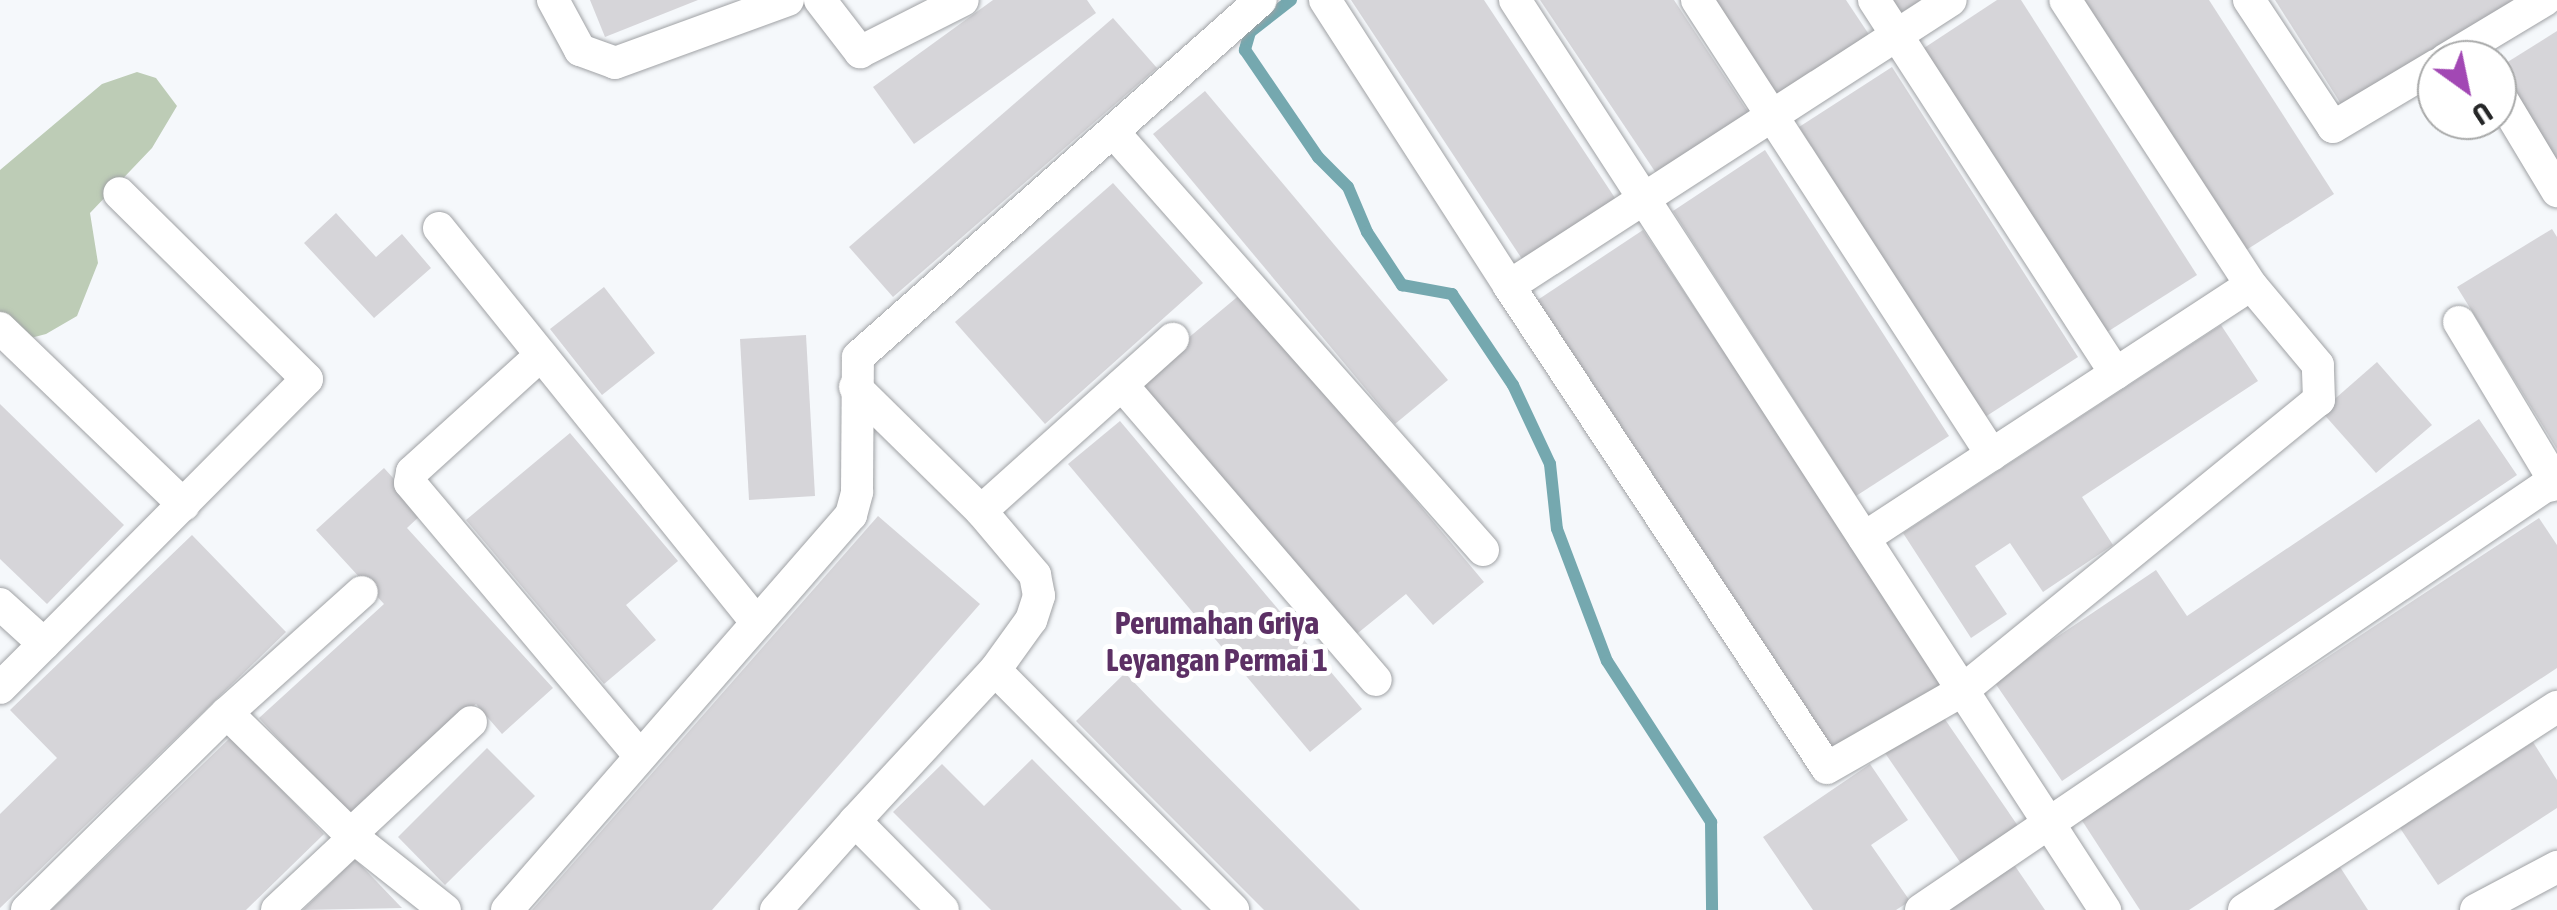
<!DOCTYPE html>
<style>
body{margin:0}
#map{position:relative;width:2557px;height:910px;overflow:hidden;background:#f5f8fb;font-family:"Asap Condensed",sans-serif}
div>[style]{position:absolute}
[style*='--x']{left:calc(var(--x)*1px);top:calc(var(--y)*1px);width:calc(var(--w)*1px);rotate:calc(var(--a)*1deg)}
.green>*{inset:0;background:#bdccb6}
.stream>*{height:12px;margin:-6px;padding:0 6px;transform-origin:6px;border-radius:6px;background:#75a8af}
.building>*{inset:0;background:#d6d5d9}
.roads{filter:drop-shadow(0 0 2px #a0a2a5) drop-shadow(0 0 2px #a0a2a5)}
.street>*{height:32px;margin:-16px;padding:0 16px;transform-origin:16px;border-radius:16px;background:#fff}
span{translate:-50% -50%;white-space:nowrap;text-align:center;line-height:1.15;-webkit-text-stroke:10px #fff;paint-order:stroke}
.neighbourhood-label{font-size:32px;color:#5c3065;font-weight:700}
.north{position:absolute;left:2417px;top:40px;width:100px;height:100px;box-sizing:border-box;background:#fff;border:2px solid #a8a9a9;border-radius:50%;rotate:147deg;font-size:28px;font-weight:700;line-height:40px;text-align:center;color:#262728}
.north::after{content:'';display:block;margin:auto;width:35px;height:45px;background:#a248b4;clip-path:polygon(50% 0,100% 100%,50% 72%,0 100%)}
</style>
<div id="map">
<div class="green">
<div style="clip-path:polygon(137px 72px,156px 78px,177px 106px,152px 148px,90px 213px,98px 263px,77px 316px,46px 334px,0 346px,0 170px,102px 84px)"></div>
</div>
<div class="stream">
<div style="--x:1291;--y:0;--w:52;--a:142"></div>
<div style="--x:1250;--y:32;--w:19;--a:106"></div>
<div style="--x:1245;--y:50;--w:130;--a:55.7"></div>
<div style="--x:1318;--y:157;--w:42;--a:45"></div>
<div style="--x:1348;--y:187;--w:49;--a:67.1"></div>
<div style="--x:1367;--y:232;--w:64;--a:56.6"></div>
<div style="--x:1402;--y:285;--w:51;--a:10.2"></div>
<div style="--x:1452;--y:294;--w:110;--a:56.2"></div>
<div style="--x:1513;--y:385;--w:87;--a:64.9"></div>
<div style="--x:1550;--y:464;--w:65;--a:83.9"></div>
<div style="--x:1557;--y:529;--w:141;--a:69.3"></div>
<div style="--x:1607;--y:661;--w:192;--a:57.1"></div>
<div style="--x:1711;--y:822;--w:88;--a:89.3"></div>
</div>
<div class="building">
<div style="clip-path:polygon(590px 0,698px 0,605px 37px)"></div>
<div style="clip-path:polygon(993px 0,1087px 0,1096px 13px,914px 144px,873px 87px)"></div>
<div style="clip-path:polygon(1351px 0,1484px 0,1617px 201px,1524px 262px)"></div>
<div style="clip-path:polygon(1540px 0,1674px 0,1750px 115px,1658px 176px)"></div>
<div style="clip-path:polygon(1715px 0,1846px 0,1870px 36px,1776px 96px)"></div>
<div style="clip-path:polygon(1890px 0,1921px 0,1899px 14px)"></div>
<div style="clip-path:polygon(1997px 0,2021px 0,2197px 275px,2104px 334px,1921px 50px)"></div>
<div style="clip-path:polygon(2078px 0,2209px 0,2334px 194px,2240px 254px)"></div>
<div style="clip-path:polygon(2275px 0,2529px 0,2348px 115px)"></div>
<div style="clip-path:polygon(1113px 18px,1157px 68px,893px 297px,849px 247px)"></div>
<div style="clip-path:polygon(2557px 31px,2557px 160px,2498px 68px)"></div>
<div style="clip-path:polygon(1892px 67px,2078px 357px,1985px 417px,1799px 127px)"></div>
<div style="clip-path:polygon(1205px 91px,1448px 380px,1395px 424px,1153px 134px)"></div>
<div style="clip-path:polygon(1765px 150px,1949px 436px,1856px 496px,1673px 211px)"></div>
<div style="clip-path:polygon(1113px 183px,1203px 283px,1045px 424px,955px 322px)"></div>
<div style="clip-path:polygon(336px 213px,376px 257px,402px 234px,431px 268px,374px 318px,304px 243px)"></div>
<div style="clip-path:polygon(2552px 229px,2557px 237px,2557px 449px,2457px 287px)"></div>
<div style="clip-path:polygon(1643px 230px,1948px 690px,1835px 765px,1530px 305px)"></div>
<div style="clip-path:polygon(604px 287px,655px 353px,602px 395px,550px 329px)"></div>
<div style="clip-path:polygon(1242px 293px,1484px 582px,1433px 625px,1406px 594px,1353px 637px,1138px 380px)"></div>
<div style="clip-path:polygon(2221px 325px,2258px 381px,2082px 497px,2113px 545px,2043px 592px,2010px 543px,1975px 566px,2007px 614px,1971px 638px,1903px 533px)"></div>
<div style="clip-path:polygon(806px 335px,815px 496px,749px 500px,740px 339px)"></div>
<div style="clip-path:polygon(2377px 362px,2432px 425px,2376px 473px,2321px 411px)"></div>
<div style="clip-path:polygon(0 404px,124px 525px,47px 604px,0 559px)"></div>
<div style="clip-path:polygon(2479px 419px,2517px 475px,2062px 781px,1993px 680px,2156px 570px,2187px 616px)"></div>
<div style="clip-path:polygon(1120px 421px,1362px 709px,1310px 752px,1068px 464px)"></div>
<div style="clip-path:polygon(570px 433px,678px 561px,626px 605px,656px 640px,604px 684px,466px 520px)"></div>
<div style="clip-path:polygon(384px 468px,424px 512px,407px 528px,553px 688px,502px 734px,476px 704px,351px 818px,259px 718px,384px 604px,316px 530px)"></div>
<div style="clip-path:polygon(878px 516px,980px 604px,757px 859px,712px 910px,532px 910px)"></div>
<div style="clip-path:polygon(2539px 518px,2557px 545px,2557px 668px,2189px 910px,2140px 910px,2081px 819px)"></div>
<div style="clip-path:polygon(192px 535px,286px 632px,0 908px,0 814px,57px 758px,10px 710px)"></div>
<div style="clip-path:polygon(1125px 673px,1154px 703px,1360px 910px,1264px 910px,1135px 781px,1076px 721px)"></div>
<div style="clip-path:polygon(1942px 715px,2018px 826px,1962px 865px,1885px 753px)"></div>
<div style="clip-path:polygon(231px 737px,324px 834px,246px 910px,51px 910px)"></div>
<div style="clip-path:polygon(2533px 742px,2557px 780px,2557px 808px,2438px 885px,2400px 828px)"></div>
<div style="clip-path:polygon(487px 748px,535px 796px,445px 885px,398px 837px)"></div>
<div style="clip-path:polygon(1032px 759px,1150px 878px,1182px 910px,991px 910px,893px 812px,942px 764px,984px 806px)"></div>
<div style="clip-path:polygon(1870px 764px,1908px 820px,1871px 845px,1910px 901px,1896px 910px,1813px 910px,1763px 837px)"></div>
<div style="clip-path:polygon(355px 859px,402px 908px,303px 910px)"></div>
<div style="clip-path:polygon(2013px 863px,2045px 910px,1945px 910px)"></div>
<div style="clip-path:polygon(2340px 867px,2368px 910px,2274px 910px,2284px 903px)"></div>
</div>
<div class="roads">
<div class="street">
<div style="--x:553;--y:0;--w:57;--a:61.6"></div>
<div style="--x:580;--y:50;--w:37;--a:20"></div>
<div style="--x:615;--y:63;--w:184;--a:-20"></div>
<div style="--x:820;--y:0;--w:66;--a:52.4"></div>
<div style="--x:860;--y:52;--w:115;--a:-26.8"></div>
<div style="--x:1325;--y:0;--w:340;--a:57.2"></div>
<div style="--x:1509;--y:286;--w:526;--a:-32.91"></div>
<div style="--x:1515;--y:0;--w:1085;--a:57.04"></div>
<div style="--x:1697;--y:0;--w:542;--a:57.04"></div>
<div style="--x:1874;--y:0;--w:445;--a:57.1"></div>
<div style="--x:2249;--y:0;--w:152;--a:56.5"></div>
<div style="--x:2333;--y:127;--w:121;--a:-30.8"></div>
<div style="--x:2445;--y:60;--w:117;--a:-31"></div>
<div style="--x:2497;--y:91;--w:117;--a:59"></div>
<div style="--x:1116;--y:135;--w:554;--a:48.51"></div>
<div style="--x:439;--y:228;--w:507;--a:51.16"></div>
<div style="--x:1509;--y:286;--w:577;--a:56.59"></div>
<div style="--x:1827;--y:768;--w:157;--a:-29.8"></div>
<div style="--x:1963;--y:690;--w:459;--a:-39.2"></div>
<div style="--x:2319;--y:400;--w:35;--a:-92"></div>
<div style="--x:2318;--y:365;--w:104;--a:-129.9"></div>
<div style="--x:2459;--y:322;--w:184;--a:59"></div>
<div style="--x:0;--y:328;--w:255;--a:43.9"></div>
<div style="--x:541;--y:355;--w:174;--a:137.8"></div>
<div style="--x:412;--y:472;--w:11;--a:100"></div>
<div style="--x:410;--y:483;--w:357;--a:49.9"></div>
<div style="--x:1122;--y:385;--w:389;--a:49.3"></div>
<div style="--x:855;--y:387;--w:177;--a:44.5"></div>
<div style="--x:981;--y:511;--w:84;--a:49.8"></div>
<div style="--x:1035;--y:575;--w:21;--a:79"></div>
<div style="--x:1039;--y:596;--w:25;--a:108"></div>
<div style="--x:1031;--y:620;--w:62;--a:125.8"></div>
<div style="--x:981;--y:511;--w:258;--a:-41.9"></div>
<div style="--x:1864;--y:538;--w:462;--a:-33.2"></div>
<div style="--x:2251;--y:285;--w:340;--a:-123.1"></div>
<div style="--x:0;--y:604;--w:59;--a:42.3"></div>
<div style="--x:44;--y:644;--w:62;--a:135"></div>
<div style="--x:44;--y:644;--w:373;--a:-45.2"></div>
<div style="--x:307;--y:379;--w:264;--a:-135.3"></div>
<div style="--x:227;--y:713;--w:178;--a:44.5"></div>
<div style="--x:354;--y:838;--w:116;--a:38.4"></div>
<div style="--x:855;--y:821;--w:206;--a:-47.2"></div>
<div style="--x:995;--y:670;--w:338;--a:45.2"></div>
<div style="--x:351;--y:834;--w:164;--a:-43"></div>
<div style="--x:27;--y:910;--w:281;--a:-44.6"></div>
<div style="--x:227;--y:713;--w:181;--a:-41.9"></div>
<div style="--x:277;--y:910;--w:105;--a:-43.1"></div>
<div style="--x:507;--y:910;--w:524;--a:-48.95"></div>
<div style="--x:851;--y:515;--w:24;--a:-75"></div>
<div style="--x:857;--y:492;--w:135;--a:-89.6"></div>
<div style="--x:858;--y:357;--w:538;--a:-41.54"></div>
<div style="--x:776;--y:910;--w:119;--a:-48.4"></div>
<div style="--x:855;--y:821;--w:125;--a:45.3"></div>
<div style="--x:1921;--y:910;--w:753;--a:-34.18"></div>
<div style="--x:2544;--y:487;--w:13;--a:-13"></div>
<div style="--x:2244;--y:910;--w:373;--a:-33"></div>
<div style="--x:2476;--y:910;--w:92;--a:-28"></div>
</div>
</div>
<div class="neighbourhood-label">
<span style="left:1217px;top:642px">Perumahan Griya<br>Leyangan Permai 1</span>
</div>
<div class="north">U</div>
</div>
